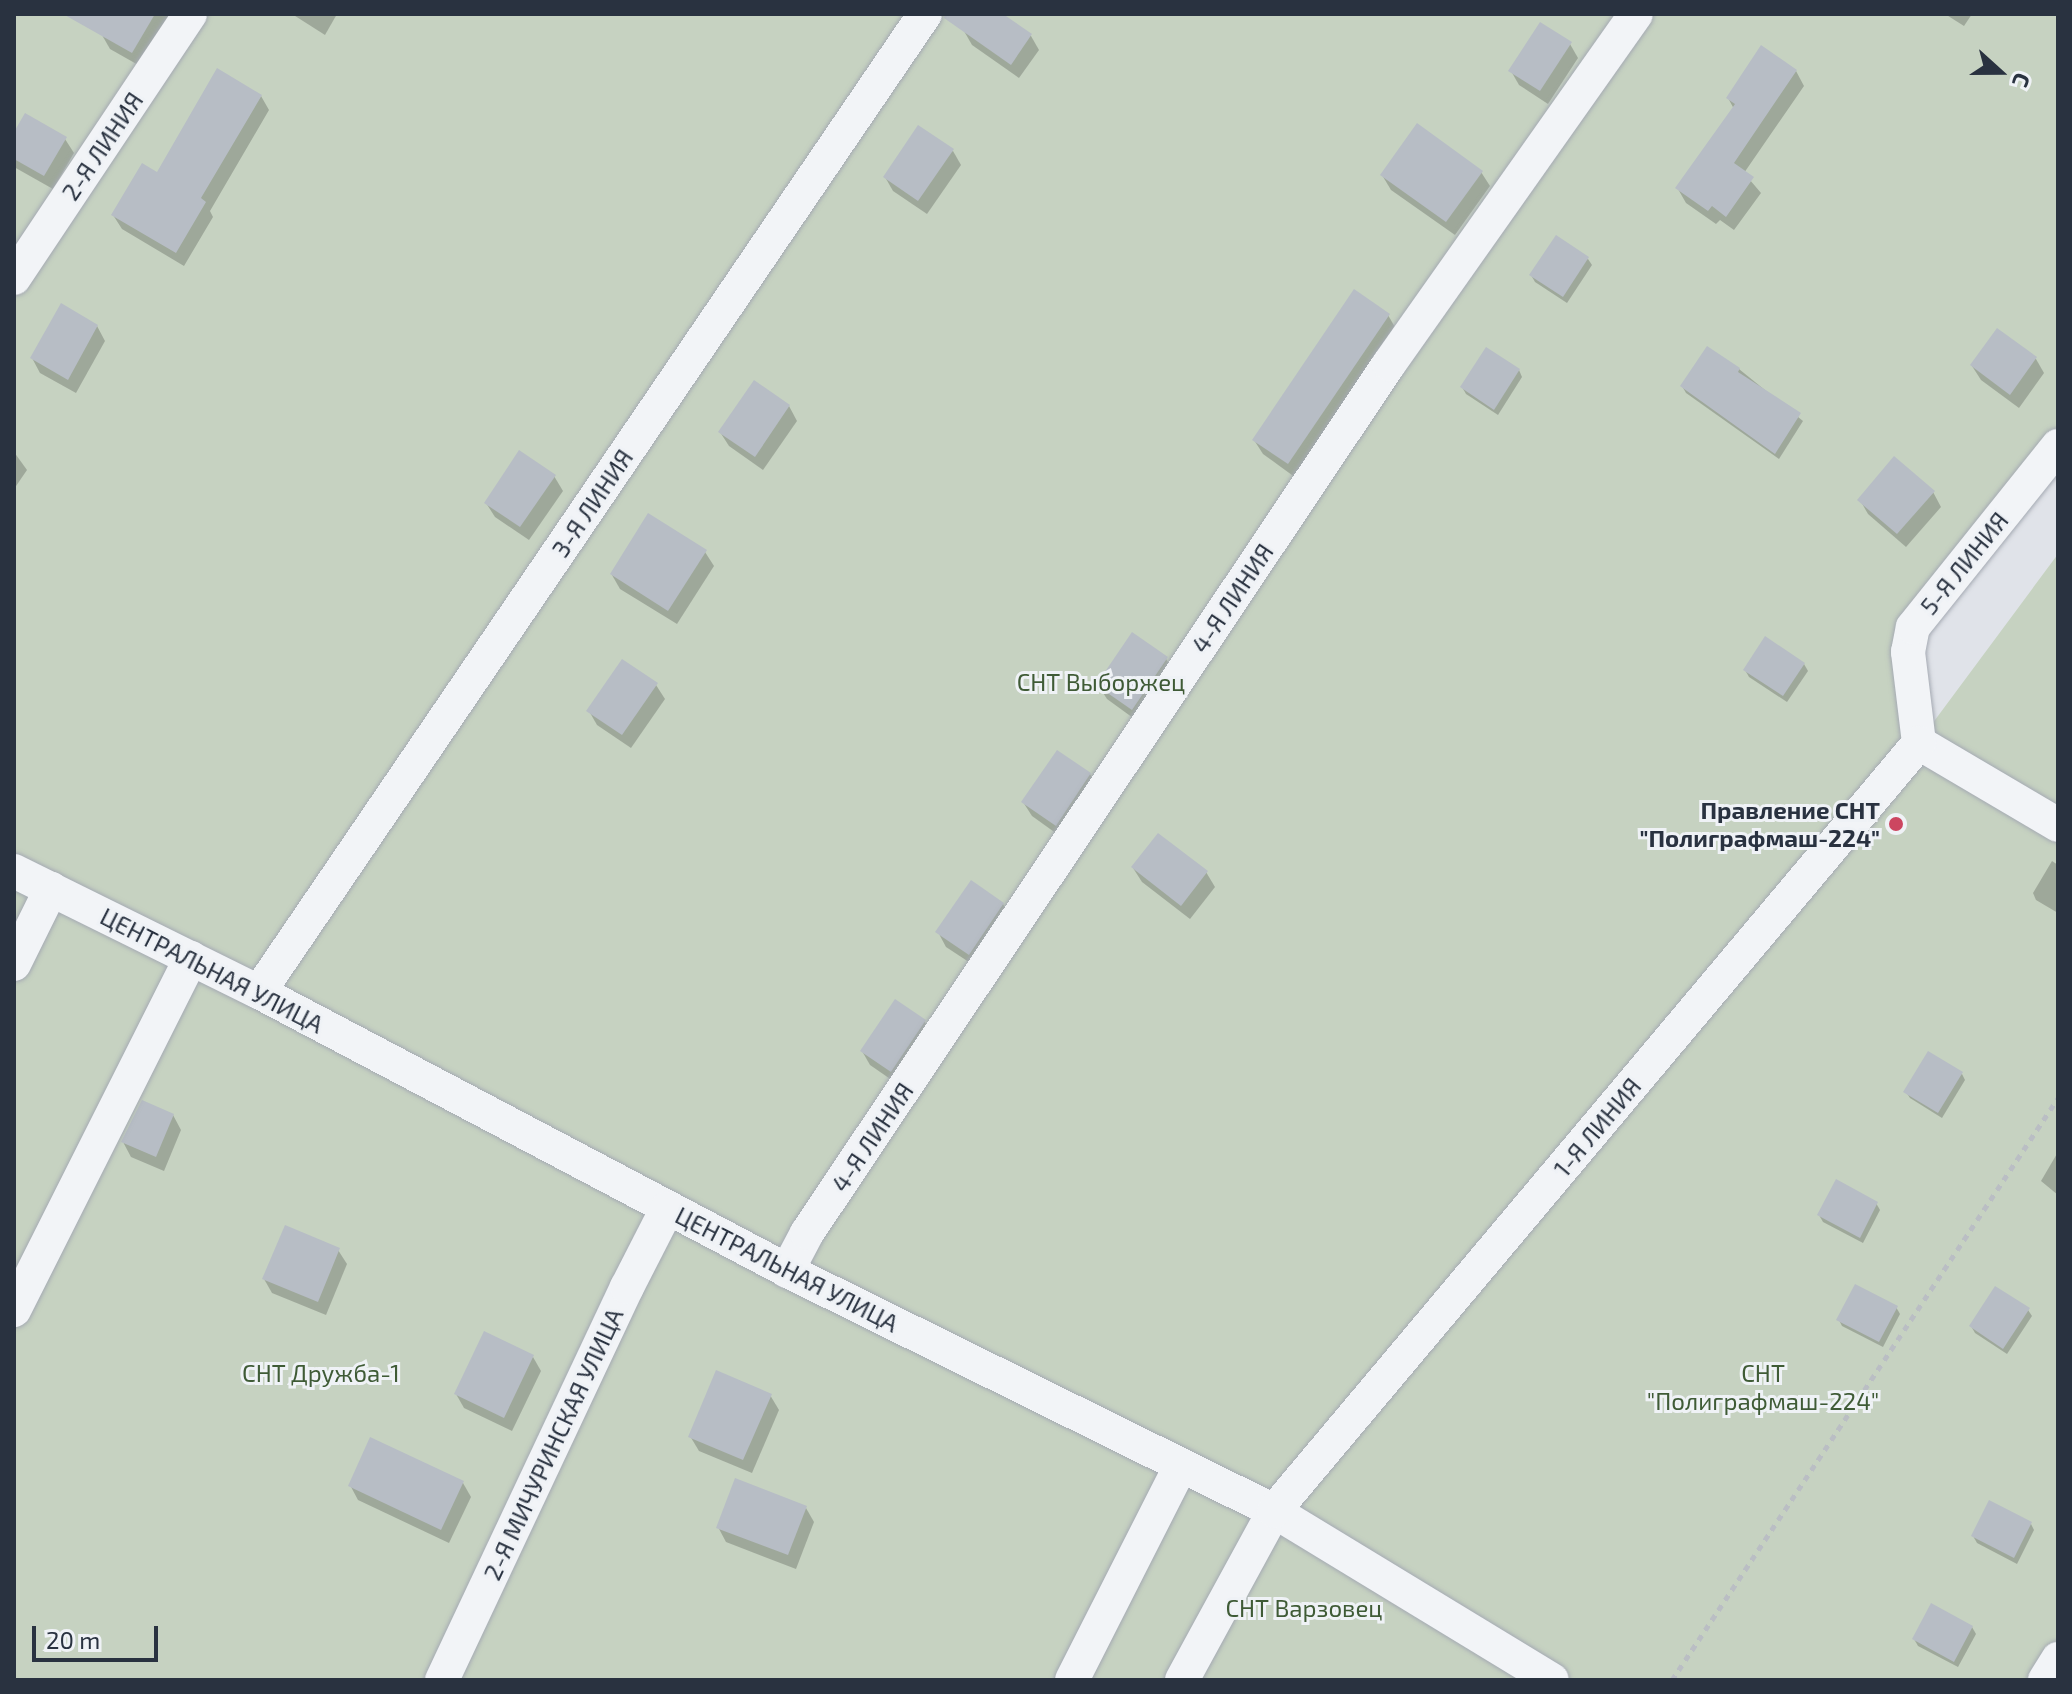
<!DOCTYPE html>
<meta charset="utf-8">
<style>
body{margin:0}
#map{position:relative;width:2072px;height:1694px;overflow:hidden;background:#e0e3e9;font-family:"Exo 2",sans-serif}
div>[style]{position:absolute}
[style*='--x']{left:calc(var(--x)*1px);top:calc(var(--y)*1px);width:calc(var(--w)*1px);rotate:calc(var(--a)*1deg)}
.green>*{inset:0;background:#c6d2c1}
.shadow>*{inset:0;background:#0003}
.building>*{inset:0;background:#b7bdc5}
.path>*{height:5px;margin-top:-2.5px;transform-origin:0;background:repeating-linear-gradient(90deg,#babec4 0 6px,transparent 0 12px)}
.roads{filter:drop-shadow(0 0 2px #a5aab3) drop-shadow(0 0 2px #a5aab3)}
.street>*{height:34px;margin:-17px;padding:0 17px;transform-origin:17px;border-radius:17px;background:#f2f4f7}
.dots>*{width:22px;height:22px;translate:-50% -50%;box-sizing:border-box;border:4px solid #eff2f6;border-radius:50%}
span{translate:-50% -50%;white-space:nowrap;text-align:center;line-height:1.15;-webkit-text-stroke:6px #eff2f6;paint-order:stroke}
.street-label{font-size:24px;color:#293240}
.park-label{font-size:24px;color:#3f5b36}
.poi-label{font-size:24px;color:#293240;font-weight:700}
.right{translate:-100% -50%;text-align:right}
.frame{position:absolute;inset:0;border:16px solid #293240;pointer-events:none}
.north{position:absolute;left:1960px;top:32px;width:80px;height:80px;-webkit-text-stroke:6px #eff2f6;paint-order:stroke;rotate:111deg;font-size:22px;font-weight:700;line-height:32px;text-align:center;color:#293240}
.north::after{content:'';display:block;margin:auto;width:28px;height:36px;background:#293240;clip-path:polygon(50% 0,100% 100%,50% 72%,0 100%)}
.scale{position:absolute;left:32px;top:1626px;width:126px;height:36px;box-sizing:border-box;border:4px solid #293240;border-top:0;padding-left:10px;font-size:24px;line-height:28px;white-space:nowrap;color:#293240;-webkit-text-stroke:6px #eff2f6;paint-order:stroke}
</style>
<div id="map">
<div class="green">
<div style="clip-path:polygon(14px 14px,2058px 14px,2058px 458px,1913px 627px,1912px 751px,2058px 554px,2058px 1680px,14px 1680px)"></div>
</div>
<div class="shadow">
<div style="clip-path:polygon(98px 14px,171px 14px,140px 66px,110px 49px,102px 35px)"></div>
<div style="clip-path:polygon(292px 14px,337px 14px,325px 35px)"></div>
<div style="clip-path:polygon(975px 14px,999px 14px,1031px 36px,1039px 50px,1019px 78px,972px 45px,964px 31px)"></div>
<div style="clip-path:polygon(1945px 14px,1972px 14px,1964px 26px)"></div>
<div style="clip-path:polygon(1570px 44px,1578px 58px,1548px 104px,1519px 85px,1511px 71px)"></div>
<div style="clip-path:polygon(1796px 71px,1804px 86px,1744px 173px,1761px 193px,1734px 230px,1720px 220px,1716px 224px,1686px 203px,1678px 189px,1734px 109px,1728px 98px)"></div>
<div style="clip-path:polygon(261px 96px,269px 110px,210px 211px,213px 217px,184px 266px,122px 229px,113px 215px,158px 175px)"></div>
<div style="clip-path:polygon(14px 136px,65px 139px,74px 153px,53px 189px,14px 167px)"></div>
<div style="clip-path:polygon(953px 151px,961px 165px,927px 214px,893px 191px,885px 177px)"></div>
<div style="clip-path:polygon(1481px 172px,1490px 186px,1455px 235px,1391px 190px,1382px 175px)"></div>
<div style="clip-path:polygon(1588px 259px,1592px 265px,1567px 303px,1535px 282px,1531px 275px)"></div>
<div style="clip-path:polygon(1388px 315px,1396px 329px,1296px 478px,1263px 454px,1254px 440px)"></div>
<div style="clip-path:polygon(97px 326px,105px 341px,76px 393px,40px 373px,32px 358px)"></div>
<div style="clip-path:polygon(1998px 331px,2036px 359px,2044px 373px,2019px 408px,1981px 380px,1972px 366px)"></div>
<div style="clip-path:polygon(1739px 369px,1803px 421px,1779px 459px,1686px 393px,1682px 386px)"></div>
<div style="clip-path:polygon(1519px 370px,1522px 377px,1498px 415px,1466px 394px,1462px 387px)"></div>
<div style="clip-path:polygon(789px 406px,797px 421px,763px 470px,729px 446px,720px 432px)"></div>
<div style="clip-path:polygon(14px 452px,27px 470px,14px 489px)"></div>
<div style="clip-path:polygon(554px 476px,563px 491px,529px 540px,495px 517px,486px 503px)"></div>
<div style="clip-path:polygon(1933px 492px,1941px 507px,1906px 547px,1868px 514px,1860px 500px)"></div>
<div style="clip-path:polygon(705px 552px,714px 566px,677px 624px,620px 589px,612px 575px)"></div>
<div style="clip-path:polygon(1166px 659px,1175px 673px,1140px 723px,1107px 699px,1098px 685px)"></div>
<div style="clip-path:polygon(1804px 664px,1808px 671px,1787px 702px,1749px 677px,1745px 670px)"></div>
<div style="clip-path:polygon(656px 685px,665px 699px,631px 748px,597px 725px,589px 711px)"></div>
<div style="clip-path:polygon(1090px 774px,1098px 789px,1064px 839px,1032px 816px,1023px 802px)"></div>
<div style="clip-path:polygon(2052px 861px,2058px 865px,2058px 913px,2036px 900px,2033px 893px)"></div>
<div style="clip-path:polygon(1133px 868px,1206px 872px,1215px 887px,1190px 919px,1142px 882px)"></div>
<div style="clip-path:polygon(1003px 904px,1011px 918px,978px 968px,946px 947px,938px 932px)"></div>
<div style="clip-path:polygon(924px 1021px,933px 1035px,899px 1085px,870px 1065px,862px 1051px)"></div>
<div style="clip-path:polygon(1962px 1074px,1965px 1080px,1942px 1118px,1910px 1098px,1906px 1092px)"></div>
<div style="clip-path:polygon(173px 1115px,181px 1130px,164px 1171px,131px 1157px,123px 1142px)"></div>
<div style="clip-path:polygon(2058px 1152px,2058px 1195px,2041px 1181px)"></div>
<div style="clip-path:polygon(1876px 1203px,1880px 1210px,1863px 1243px,1823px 1222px,1819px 1215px)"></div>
<div style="clip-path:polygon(338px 1250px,347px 1264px,326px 1315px,272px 1293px,264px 1279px)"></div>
<div style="clip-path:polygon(1896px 1307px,1900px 1314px,1883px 1347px,1842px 1326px,1839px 1320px)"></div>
<div style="clip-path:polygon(2028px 1310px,2032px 1316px,2007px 1354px,1975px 1333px,1971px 1326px)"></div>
<div style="clip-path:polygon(533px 1357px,541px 1371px,512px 1431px,464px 1408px,456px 1394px)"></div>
<div style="clip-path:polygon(770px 1395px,779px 1410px,752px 1473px,699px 1451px,690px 1436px)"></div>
<div style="clip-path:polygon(463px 1483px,471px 1497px,449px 1543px,358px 1500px,350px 1485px)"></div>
<div style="clip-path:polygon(806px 1508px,814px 1522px,796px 1569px,726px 1542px,718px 1527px)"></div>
<div style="clip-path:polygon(2031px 1524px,2034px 1530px,2017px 1564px,1977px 1543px,1973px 1536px)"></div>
<div style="clip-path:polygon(1972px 1627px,1976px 1634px,1958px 1667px,1918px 1646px,1914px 1639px)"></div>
</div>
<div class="building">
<div style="clip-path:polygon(63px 14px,155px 14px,132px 53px)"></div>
<div style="clip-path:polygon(945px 14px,1003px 14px,1032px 34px,1011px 65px,944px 18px)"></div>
<div style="clip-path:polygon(1540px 22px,1572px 42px,1540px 91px,1508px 71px)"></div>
<div style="clip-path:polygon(1761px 45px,1797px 70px,1734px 163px,1754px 177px,1726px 217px,1712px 206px,1708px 211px,1675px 188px,1735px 104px,1726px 98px)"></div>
<div style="clip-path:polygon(217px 68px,262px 95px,201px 198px,206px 202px,176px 253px,111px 215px,142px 163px,157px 172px)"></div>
<div style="clip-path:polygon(25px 113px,67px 137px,44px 176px,14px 159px,14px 132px)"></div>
<div style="clip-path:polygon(1417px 123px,1483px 171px,1446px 222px,1380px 175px)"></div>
<div style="clip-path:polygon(918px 125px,954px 149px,918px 201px,883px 177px)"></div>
<div style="clip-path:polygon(1556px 235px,1589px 257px,1563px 297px,1529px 275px)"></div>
<div style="clip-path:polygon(1354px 289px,1390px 314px,1288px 464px,1252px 440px)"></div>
<div style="clip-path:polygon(61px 303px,98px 325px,68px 380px,30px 358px)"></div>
<div style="clip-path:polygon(1997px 328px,2037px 357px,2010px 395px,1970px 365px)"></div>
<div style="clip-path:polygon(1707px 346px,1740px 368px,1738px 372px,1801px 413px,1775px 454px,1680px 386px)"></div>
<div style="clip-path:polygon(1486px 347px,1520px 369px,1494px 410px,1460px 387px)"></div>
<div style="clip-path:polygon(754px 380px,790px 405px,755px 457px,718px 432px)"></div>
<div style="clip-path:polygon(519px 450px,556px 475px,520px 527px,484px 503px)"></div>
<div style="clip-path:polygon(1894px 456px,1935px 491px,1897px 534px,1857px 500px)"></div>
<div style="clip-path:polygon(648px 513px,707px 550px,668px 611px,610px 574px)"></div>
<div style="clip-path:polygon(1132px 632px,1168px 657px,1132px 710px,1096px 685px)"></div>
<div style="clip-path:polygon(1765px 636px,1805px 663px,1783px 696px,1743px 670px)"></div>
<div style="clip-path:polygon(622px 659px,658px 683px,622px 735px,586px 711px)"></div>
<div style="clip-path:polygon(1057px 750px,1091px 773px,1056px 826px,1021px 802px)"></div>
<div style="clip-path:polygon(1158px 833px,1208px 871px,1181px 906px,1131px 867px)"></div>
<div style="clip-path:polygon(971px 880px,1004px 903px,969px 955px,935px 932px)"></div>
<div style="clip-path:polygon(895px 999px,926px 1020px,891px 1072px,860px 1051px)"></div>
<div style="clip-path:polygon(1928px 1051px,1963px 1072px,1938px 1113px,1903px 1092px)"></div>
<div style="clip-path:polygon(142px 1100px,174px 1114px,156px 1157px,121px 1142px)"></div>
<div style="clip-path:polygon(1836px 1179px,1878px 1202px,1860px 1238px,1817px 1215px)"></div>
<div style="clip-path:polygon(285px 1225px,340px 1248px,318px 1302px,262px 1279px)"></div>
<div style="clip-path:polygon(1855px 1284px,1898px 1306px,1879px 1342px,1836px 1320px)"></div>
<div style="clip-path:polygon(1995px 1286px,2030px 1308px,2003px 1349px,1969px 1326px)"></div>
<div style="clip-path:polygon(484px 1331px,534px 1355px,504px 1418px,454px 1394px)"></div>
<div style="clip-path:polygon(716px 1370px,772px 1394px,743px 1460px,688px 1437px)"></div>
<div style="clip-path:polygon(370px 1437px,464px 1481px,441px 1530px,348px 1486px)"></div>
<div style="clip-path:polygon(735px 1478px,807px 1506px,788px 1555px,716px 1528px)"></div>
<div style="clip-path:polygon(1989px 1500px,2032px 1522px,2014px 1558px,1971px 1536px)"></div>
<div style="clip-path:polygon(1931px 1603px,1973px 1626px,1954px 1662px,1912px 1639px)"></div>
</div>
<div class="path">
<div style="--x:1672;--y:1680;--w:698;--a:-56.45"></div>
</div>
<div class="roads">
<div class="street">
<div style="--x:14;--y:278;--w:317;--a:-56.3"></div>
<div style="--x:1919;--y:743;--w:92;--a:-96.9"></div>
<div style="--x:1908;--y:652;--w:25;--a:-79"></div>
<div style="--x:1913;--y:627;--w:232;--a:-51.3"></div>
<div style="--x:1919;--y:743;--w:161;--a:30.5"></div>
<div style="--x:14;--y:871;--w:273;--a:26.3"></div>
<div style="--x:259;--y:992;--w:603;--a:27.8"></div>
<div style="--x:792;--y:1273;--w:538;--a:26.28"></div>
<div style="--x:1274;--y:1511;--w:325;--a:31.3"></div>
<div style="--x:14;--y:964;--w:84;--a:-63.7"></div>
<div style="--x:259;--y:992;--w:1183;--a:-55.75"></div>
<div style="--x:787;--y:1271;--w:43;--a:-62.2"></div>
<div style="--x:807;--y:1233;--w:1046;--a:-56.19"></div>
<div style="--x:1389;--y:364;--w:428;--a:-54.8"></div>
<div style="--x:14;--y:1310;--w:394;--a:-63.3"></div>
<div style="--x:442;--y:1680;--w:434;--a:-64.8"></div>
<div style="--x:627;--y:1287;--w:88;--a:-62.9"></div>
<div style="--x:1072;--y:1680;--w:241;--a:-63.1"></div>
<div style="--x:1182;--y:1680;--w:192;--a:-61.4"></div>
<div style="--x:1274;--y:1511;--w:1003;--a:-49.97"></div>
<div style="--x:2045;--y:1680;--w:25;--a:-58"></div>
</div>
</div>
<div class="dots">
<div style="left:1896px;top:824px;background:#cc4660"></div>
</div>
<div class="street-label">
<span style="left:102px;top:146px;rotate:-56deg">2-Я ЛИНИЯ</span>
<span style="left:592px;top:503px;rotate:-56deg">3-Я ЛИНИЯ</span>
<span style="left:1964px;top:563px;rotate:-51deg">5-Я ЛИНИЯ</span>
<span style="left:1232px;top:598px;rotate:-56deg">4-Я ЛИНИЯ</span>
<span style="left:212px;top:970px;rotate:27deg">ЦЕНТРАЛЬНАЯ УЛИЦА</span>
<span style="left:1597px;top:1127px;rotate:-50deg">1-Я ЛИНИЯ</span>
<span style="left:872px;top:1137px;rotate:-56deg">4-Я ЛИНИЯ</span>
<span style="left:787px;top:1269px;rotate:27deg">ЦЕНТРАЛЬНАЯ УЛИЦА</span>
<span style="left:553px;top:1444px;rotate:-65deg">2-Я МИЧУРИНСКАЯ УЛИЦА</span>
</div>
<div class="park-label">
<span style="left:1101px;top:682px">СНТ Выборжец</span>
<span style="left:321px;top:1373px">СНТ Дружба-1</span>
<span style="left:1763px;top:1387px">СНТ<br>"Полиграфмаш-224"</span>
<span style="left:1304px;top:1608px">СНТ Варзовец</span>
</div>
<div class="poi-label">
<span class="right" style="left:1880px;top:824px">Правление СНТ<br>"Полиграфмаш-224"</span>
</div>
<div class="frame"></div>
<div class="north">С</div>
<div class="scale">20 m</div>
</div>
